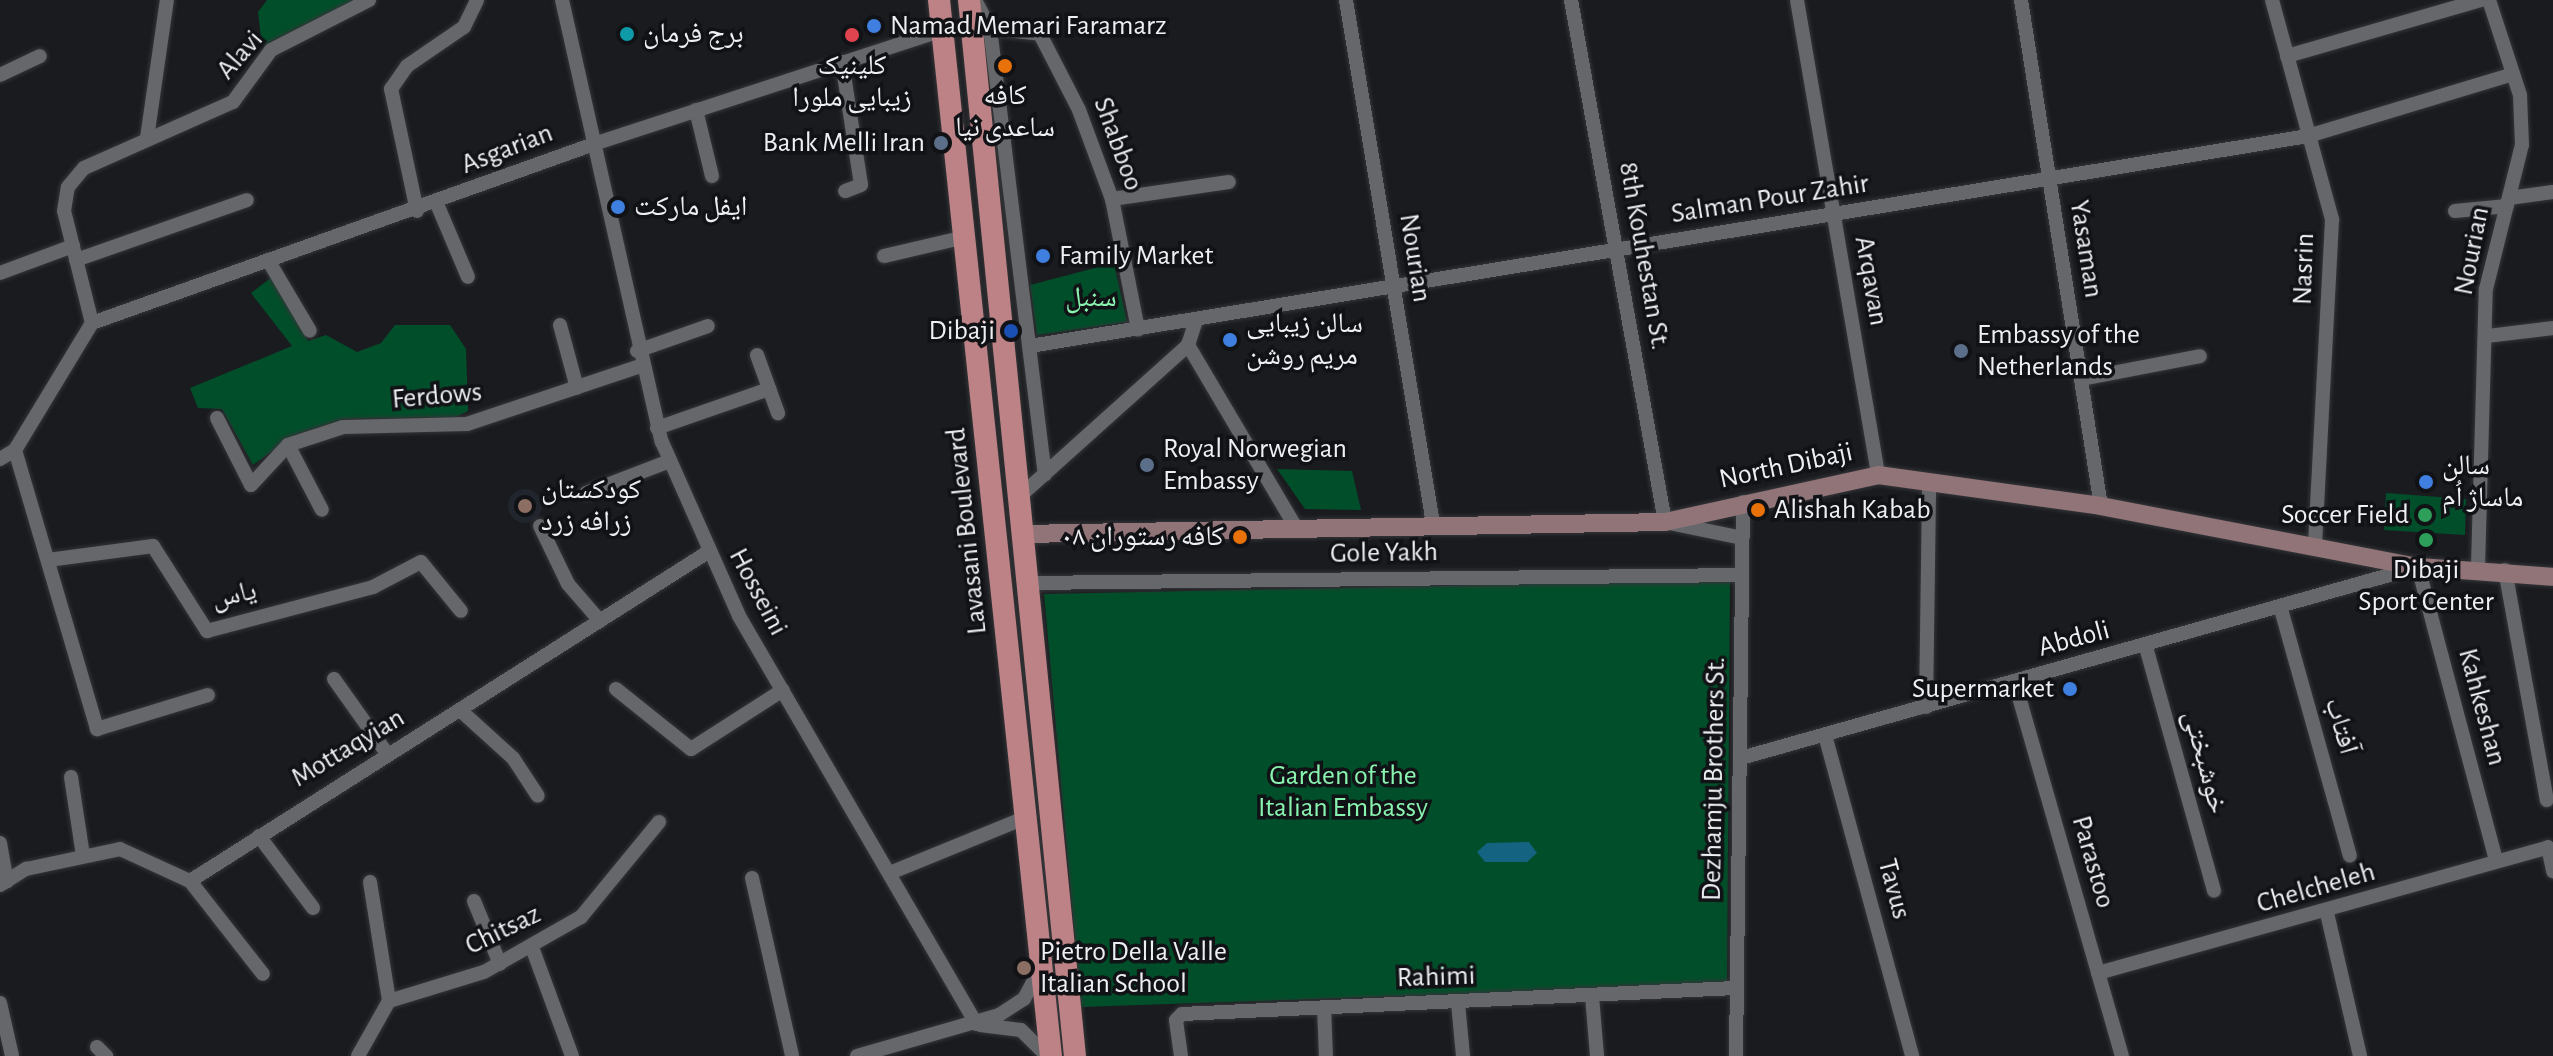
<!DOCTYPE html>
<meta charset="utf-8">
<style>
body{margin:0}
#map{position:relative;width:2553px;height:1056px;overflow:hidden;background:#1a1b1f;font-family:"Alegreya Sans","Noto Naskh Arabic",sans-serif}
div>[style]{position:absolute}
[style*='--x']{left:calc(var(--x)*1px);top:calc(var(--y)*1px);width:calc(var(--w)*1px);rotate:calc(var(--a)*1deg)}
.built>*{inset:0;background:#21252d}
.round{border-radius:50%}
.green>*{inset:0;background:#014f2a}
.water>*{inset:0;background:#146381}
.roads{filter:drop-shadow(0 0 2px #343538) drop-shadow(0 0 2px #343538)}
.street>*{height:14px;margin:-7px;padding:0 7px;transform-origin:7px;border-radius:7px;background:#65676b}
.secondary>*{height:18px;margin:-9px;padding:0 9px;transform-origin:9px;border-radius:9px;background:#907478}
.primary>*{height:22px;margin:-11px;padding:0 11px;transform-origin:11px;border-radius:11px;background:#bc8285}
.dots>*{width:22px;height:22px;translate:-50% -50%;box-sizing:border-box;border:4px solid #111215;border-radius:50%}
span{translate:-50% -50%;white-space:nowrap;text-align:center;line-height:1.15;-webkit-text-stroke:7px #111215;paint-order:stroke}
.poi-label{font-size:28px;color:#eeeff2}
.left{translate:0 -50%;text-align:left}
.right{translate:-100% -50%;text-align:right}
.street-label{font-size:28px;color:#eeeff2}
.park-label{font-size:28px;color:#89f4b0}
</style>
<div id="map">
<div class="built">
<div class="round" style="left:508px;top:489px;width:34px;height:34px"></div>
</div>
<div class="green">
<div style="clip-path:polygon(267px 0,354px 0,262px 46px,258px 12px)"></div>
<div style="clip-path:polygon(1114px 263px,1127px 322px,1037px 335px,1030px 285px)"></div>
<div style="clip-path:polygon(272px 277px,308px 341px,326px 335px,357px 352px,381px 343px,395px 325px,450px 325px,466px 349px,468px 411px,456px 417px,343px 419px,294px 435px,253px 465px,222px 409px,198px 408px,190px 388px,292px 346px,251px 293px)"></div>
<div style="clip-path:polygon(1277px 469px,1352px 471px,1361px 510px,1305px 509px)"></div>
<div style="clip-path:polygon(2386px 493px,2466px 499px,2465px 535px,2384px 530px)"></div>
<div style="clip-path:polygon(1730px 580px,1727px 985px,1081px 1007px,1044px 594px)"></div>
</div>
<div class="water">
<div style="clip-path:polygon(1529px 842px,1537px 853px,1527px 862px,1485px 862px,1477px 852px,1487px 843px)"></div>
</div>
<div class="roads">
<div class="street">
<div style="--x:562;--y:0;--w:453;--a:77.3"></div>
<div style="--x:662;--y:442;--w:190;--a:66.1"></div>
<div style="--x:739;--y:616;--w:472;--a:59.8"></div>
<div style="--x:975;--y:0;--w:32;--a:62"></div>
<div style="--x:990;--y:28;--w:450;--a:83"></div>
<div style="--x:1346;--y:0;--w:531;--a:80.57"></div>
<div style="--x:1571;--y:0;--w:530;--a:79.79"></div>
<div style="--x:1665;--y:522;--w:79;--a:11.7"></div>
<div style="--x:1797;--y:0;--w:482;--a:80.3"></div>
<div style="--x:2021;--y:0;--w:512;--a:81.02"></div>
<div style="--x:2272;--y:0;--w:228;--a:74.7"></div>
<div style="--x:2332;--y:220;--w:326;--a:93"></div>
<div style="--x:990;--y:28;--w:50;--a:6.8"></div>
<div style="--x:1040;--y:34;--w:85;--a:62.8"></div>
<div style="--x:1079;--y:110;--w:95;--a:69.7"></div>
<div style="--x:1112;--y:199;--w:133;--a:78.7"></div>
<div style="--x:2287;--y:56;--w:202;--a:-16.1"></div>
<div style="--x:842;--y:62;--w:124;--a:81.2"></div>
<div style="--x:861;--y:185;--w:17;--a:159"></div>
<div style="--x:0;--y:75;--w:44;--a:-25.4"></div>
<div style="--x:696;--y:110;--w:68;--a:76.4"></div>
<div style="--x:147;--y:138;--w:139;--a:-81.8"></div>
<div style="--x:2509;--y:198;--w:44;--a:-7.8"></div>
<div style="--x:1112;--y:199;--w:118;--a:-8.3"></div>
<div style="--x:437;--y:204;--w:79;--a:67"></div>
<div style="--x:417;--y:211;--w:125;--a:-102"></div>
<div style="--x:391;--y:89;--w:28;--a:-55"></div>
<div style="--x:407;--y:66;--w:69;--a:-34.4"></div>
<div style="--x:464;--y:27;--w:30;--a:-64"></div>
<div style="--x:2455;--y:211;--w:52;--a:-5.5"></div>
<div style="--x:884;--y:256;--w:83;--a:-13.2"></div>
<div style="--x:76;--y:260;--w:181;--a:-19.3"></div>
<div style="--x:268;--y:260;--w:82;--a:59.4"></div>
<div style="--x:0;--y:273;--w:78;--a:-20.3"></div>
<div style="--x:92;--y:323;--w:115;--a:-104"></div>
<div style="--x:64;--y:211;--w:24;--a:-81"></div>
<div style="--x:68;--y:187;--w:25;--a:-50"></div>
<div style="--x:84;--y:168;--w:163;--a:-23.9"></div>
<div style="--x:233;--y:102;--w:64;--a:-53.8"></div>
<div style="--x:271;--y:50;--w:110;--a:-27"></div>
<div style="--x:560;--y:325;--w:65;--a:74.9"></div>
<div style="--x:2487;--y:336;--w:66;--a:-6.9"></div>
<div style="--x:1188;--y:345;--w:210;--a:59.4"></div>
<div style="--x:1030;--y:346;--w:1295;--a:-9.33"></div>
<div style="--x:2308;--y:136;--w:214;--a:-16.8"></div>
<div style="--x:637;--y:351;--w:75;--a:-19.4"></div>
<div style="--x:757;--y:355;--w:62;--a:70.1"></div>
<div style="--x:2081;--y:379;--w:121;--a:-10.9"></div>
<div style="--x:217;--y:418;--w:75;--a:63.1"></div>
<div style="--x:251;--y:485;--w:54;--a:-47.2"></div>
<div style="--x:288;--y:445;--w:58;--a:-18.1"></div>
<div style="--x:343;--y:427;--w:124;--a:-1.4"></div>
<div style="--x:467;--y:424;--w:182;--a:-18.5"></div>
<div style="--x:657;--y:428;--w:119;--a:-19.2"></div>
<div style="--x:288;--y:445;--w:73;--a:62.4"></div>
<div style="--x:15;--y:450;--w:291;--a:73.6"></div>
<div style="--x:97;--y:729;--w:116;--a:-17"></div>
<div style="--x:0;--y:459;--w:17;--a:-31"></div>
<div style="--x:15;--y:450;--w:149;--a:-58.8"></div>
<div style="--x:92;--y:323;--w:536;--a:-19.62"></div>
<div style="--x:597;--y:143;--w:363;--a:-18.1"></div>
<div style="--x:586;--y:493;--w:90;--a:-20.9"></div>
<div style="--x:1020;--y:496;--w:226;--a:-41.9"></div>
<div style="--x:1188;--y:345;--w:25;--a:-72"></div>
<div style="--x:540;--y:526;--w:64;--a:64.2"></div>
<div style="--x:568;--y:584;--w:49;--a:49.1"></div>
<div style="--x:48;--y:560;--w:106;--a:-7.6"></div>
<div style="--x:153;--y:546;--w:101;--a:57.6"></div>
<div style="--x:207;--y:631;--w:172;--a:-14.8"></div>
<div style="--x:373;--y:587;--w:54;--a:-27.5"></div>
<div style="--x:421;--y:562;--w:63;--a:50.8"></div>
<div style="--x:2478;--y:567;--w:278;--a:-88.4"></div>
<div style="--x:2486;--y:289;--w:148;--a:-76"></div>
<div style="--x:2522;--y:145;--w:50;--a:-92.3"></div>
<div style="--x:2520;--y:95;--w:100;--a:-108.1"></div>
<div style="--x:2505;--y:570;--w:234;--a:79.7"></div>
<div style="--x:1028;--y:583;--w:714;--a:-0.64"></div>
<div style="--x:2281;--y:609;--w:256;--a:74.4"></div>
<div style="--x:2146;--y:647;--w:253;--a:74.4"></div>
<div style="--x:334;--y:679;--w:93;--a:54.6"></div>
<div style="--x:2015;--y:683;--w:388;--a:74"></div>
<div style="--x:616;--y:689;--w:96;--a:38.7"></div>
<div style="--x:691;--y:749;--w:109;--a:-32.7"></div>
<div style="--x:1926;--y:707;--w:225;--a:-89.2"></div>
<div style="--x:460;--y:710;--w:72;--a:42.2"></div>
<div style="--x:513;--y:758;--w:45;--a:56.7"></div>
<div style="--x:1825;--y:735;--w:333;--a:74.8"></div>
<div style="--x:1741;--y:758;--w:703;--a:-15.76"></div>
<div style="--x:2418;--y:567;--w:304;--a:75.1"></div>
<div style="--x:71;--y:777;--w:79;--a:81.3"></div>
<div style="--x:259;--y:836;--w:90;--a:53.1"></div>
<div style="--x:0;--y:843;--w:39;--a:80"></div>
<div style="--x:892;--y:872;--w:148;--a:-22.2"></div>
<div style="--x:752;--y:878;--w:182;--a:77.3"></div>
<div style="--x:190;--y:881;--w:118;--a:51.9"></div>
<div style="--x:370;--y:882;--w:121;--a:80.9"></div>
<div style="--x:0;--y:885;--w:31;--a:-32"></div>
<div style="--x:26;--y:869;--w:96;--a:-12"></div>
<div style="--x:120;--y:849;--w:77;--a:24.6"></div>
<div style="--x:190;--y:881;--w:614;--a:-32.42"></div>
<div style="--x:474;--y:901;--w:68;--a:67.6"></div>
<div style="--x:2327;--y:913;--w:147;--a:77"></div>
<div style="--x:533;--y:950;--w:113;--a:69.8"></div>
<div style="--x:2098;--y:973;--w:467;--a:-15.6"></div>
<div style="--x:2548;--y:847;--w:25;--a:78"></div>
<div style="--x:1592;--y:996;--w:60;--a:85.2"></div>
<div style="--x:0;--y:1003;--w:54;--a:77.2"></div>
<div style="--x:1458;--y:1003;--w:53;--a:84.6"></div>
<div style="--x:1324;--y:1007;--w:49;--a:87.7"></div>
<div style="--x:980;--y:1025;--w:41;--a:7"></div>
<div style="--x:1021;--y:1030;--w:37;--a:45"></div>
<div style="--x:97;--y:1047;--w:13;--a:45"></div>
<div style="--x:358;--y:1056;--w:63;--a:-60.6"></div>
<div style="--x:389;--y:1001;--w:99;--a:-17"></div>
<div style="--x:484;--y:972;--w:112;--a:-29.6"></div>
<div style="--x:581;--y:917;--w:123;--a:-50.6"></div>
<div style="--x:857;--y:1056;--w:148;--a:-16.1"></div>
<div style="--x:999;--y:1015;--w:30;--a:-33"></div>
<div style="--x:1024;--y:999;--w:34;--a:-62"></div>
<div style="--x:1181;--y:1056;--w:36;--a:-98"></div>
<div style="--x:1176;--y:1020;--w:8;--a:-45"></div>
<div style="--x:1182;--y:1014;--w:555;--a:-2.69"></div>
<div style="--x:1736;--y:1056;--w:554;--a:-89.28"></div>
</div>
<div class="secondary">
<div style="--x:1023;--y:534;--w:642;--a:-1.07"></div>
<div style="--x:1665;--y:522;--w:218;--a:-12.4"></div>
<div style="--x:1878;--y:475;--w:225;--a:7.9"></div>
<div style="--x:2101;--y:506;--w:323;--a:10.9"></div>
<div style="--x:2418;--y:567;--w:135;--a:4.2"></div>
</div>
<div class="primary">
<div style="--x:939;--y:0;--w:1062;--a:83.95"></div>
<div style="--x:969;--y:0;--w:1061;--a:84.27"></div>
</div>
</div>
<div class="dots">
<div style="left:874px;top:26px;background:#3f7fe0"></div>
<div style="left:627px;top:34px;background:#0f9aa8"></div>
<div style="left:852px;top:35px;background:#e0444e"></div>
<div style="left:1005px;top:66px;background:#e8710a"></div>
<div style="left:941px;top:143px;background:#5c6f8a"></div>
<div style="left:618px;top:207px;background:#3f7fe0"></div>
<div style="left:1043px;top:256px;background:#3f7fe0"></div>
<div style="left:1011px;top:331px;background:#1a4fb4"></div>
<div style="left:1230px;top:340px;background:#3f7fe0"></div>
<div style="left:1961px;top:351px;background:#5c6f8a"></div>
<div style="left:1147px;top:465px;background:#5c6f8a"></div>
<div style="left:2426px;top:482px;background:#3f7fe0"></div>
<div style="left:525px;top:506px;background:#8d6e63"></div>
<div style="left:1758px;top:510px;background:#e8710a"></div>
<div style="left:2425px;top:515px;background:#2e9e5b"></div>
<div style="left:1240px;top:537px;background:#e8710a"></div>
<div style="left:2426px;top:540px;background:#2e9e5b"></div>
<div style="left:2070px;top:689px;background:#3f7fe0"></div>
<div style="left:1024px;top:968px;background:#8d6e63"></div>
</div>
<div class="poi-label">
<span class="left" style="left:890px;top:26px">Namad Memari Faramarz</span>
<span class="left" style="left:643px;top:34px">برج فرمان</span>
<span style="left:852px;top:82px">کلینیک<br>زیبایی ملورا</span>
<span style="left:1005px;top:112px">کافه<br>ساعدی نیا</span>
<span class="right" style="left:925px;top:143px">Bank Melli Iran</span>
<span class="left" style="left:634px;top:207px">ایفل مارکت</span>
<span class="left" style="left:1059px;top:256px">Family Market</span>
<span class="left" style="left:1246px;top:340px">سالن زیبایی<br>مریم روشن</span>
<span class="right" style="left:995px;top:331px">Dibaji</span>
<span class="left" style="left:1977px;top:351px">Embassy of the<br>Netherlands</span>
<span class="left" style="left:1163px;top:465px">Royal Norwegian<br>Embassy</span>
<span class="left" style="left:2442px;top:482px">سالن<br>ماساژ اُم</span>
<span class="left" style="left:541px;top:506px">کودکستان<br>زرافه زرد</span>
<span class="left" style="left:1774px;top:510px">Alishah Kabab</span>
<span class="right" style="left:2409px;top:515px">Soccer Field</span>
<span class="right" style="left:1224px;top:537px">کافه رستوران ٠٨</span>
<span style="left:2426px;top:586px">Dibaji<br>Sport Center</span>
<span class="right" style="left:2054px;top:689px">Supermarket</span>
<span class="left" style="left:1040px;top:968px">Pietro Della Valle<br>Italian School</span>
</div>
<div class="street-label">
<span style="left:240px;top:55px;rotate:-49deg">Alavi</span>
<span style="left:1118px;top:144px;rotate:70deg">Shabboo</span>
<span style="left:507px;top:149px;rotate:-21deg">Asgarian</span>
<span style="left:1770px;top:199px;rotate:-9deg">Salman Pour Zahir</span>
<span style="left:2086px;top:249px;rotate:81deg">Yasaman</span>
<span style="left:2472px;top:251px;rotate:-79deg">Nourian</span>
<span style="left:1644px;top:256px;rotate:80deg">8th Kouhestan St.</span>
<span style="left:1415px;top:258px;rotate:81deg">Nourian</span>
<span style="left:2304px;top:269px;rotate:-88deg">Nasrin</span>
<span style="left:1871px;top:281px;rotate:80deg">Arqavan</span>
<span style="left:437px;top:396px;rotate:-5deg">Ferdows</span>
<span style="left:1786px;top:466px;rotate:-12deg">North Dibaji</span>
<span style="left:967px;top:531px;rotate:-96deg">Lavasani Boulevard</span>
<span style="left:1384px;top:553px;rotate:-1deg">Gole Yakh</span>
<span style="left:758px;top:592px;rotate:62deg">Hosseini</span>
<span style="left:234px;top:595px;rotate:-12deg">یاس</span>
<span style="left:2074px;top:639px;rotate:-15deg">Abdoli</span>
<span style="left:2482px;top:707px;rotate:75deg">Kahkeshan</span>
<span style="left:2341px;top:726px;rotate:74deg">آفتاب</span>
<span style="left:348px;top:748px;rotate:-31deg">Mottaqyian</span>
<span style="left:2205px;top:762px;rotate:75deg">خوشبختی</span>
<span style="left:1714px;top:779px;rotate:-89deg">Dezhamju Brothers St.</span>
<span style="left:2093px;top:862px;rotate:74deg">Parastoo</span>
<span style="left:2316px;top:888px;rotate:-16deg">Chelcheleh</span>
<span style="left:1894px;top:889px;rotate:75deg">Tavus</span>
<span style="left:503px;top:930px;rotate:-26deg">Chitsaz</span>
<span style="left:1436px;top:977px;rotate:-2deg">Rahimi</span>
</div>
<div class="park-label">
<span style="left:1091px;top:298px">سنبل</span>
<span style="left:1343px;top:792px">Garden of the<br>Italian Embassy</span>
</div>
</div>
